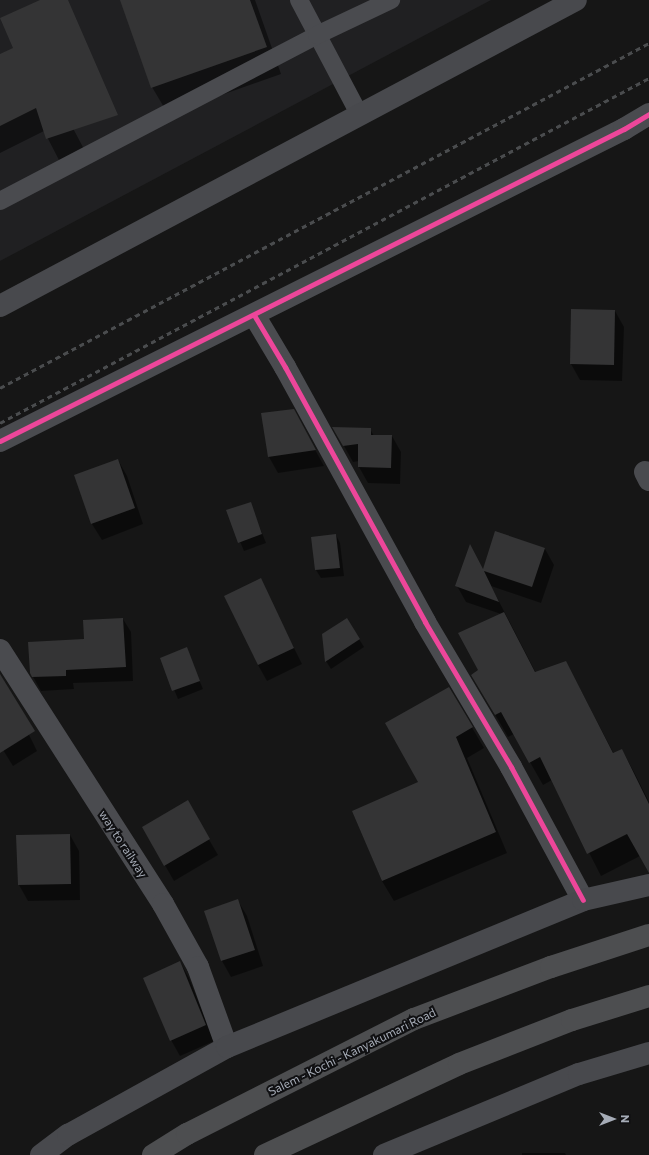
<!DOCTYPE html>
<style>
body{margin:0}
#map{position:relative;width:649px;height:1155px;overflow:hidden;background:#161616;font-family:Commissioner,sans-serif}
div>[style]{position:absolute}
[style*='--x']{left:calc(var(--x)*1px);top:calc(var(--y)*1px);width:calc(var(--w)*1px);rotate:calc(var(--a)*1deg)}
.built>*{inset:0;background:#202022}
.shadow>*{inset:0;background:#0007}
.building>*{inset:0;background:#343435}
.lane>*{height:18px;margin:-9px;padding:0 9px;transform-origin:9px;border-radius:9px;background:#4a4b4f}
.street>*{height:22px;margin:-11px;padding:0 11px;transform-origin:11px;border-radius:11px;background:#4a4b4f}
.secondary>*{height:22px;margin:-11px;padding:0 11px;transform-origin:11px;border-radius:11px;background:#48494d}
.highway>*{height:22px;margin:-11px;padding:0 11px;transform-origin:11px;border-radius:11px;background:#4d4e50}
.rail>*{height:3px;margin-top:-1.5px;transform-origin:0;background:repeating-linear-gradient(90deg,#4a4c4e 0 5px,transparent 0 9px)}
.cycleway>*{height:5px;margin:-2.5px;padding:0 2.5px;transform-origin:2.5px;border-radius:2.5px;background:#ed469a}
span{translate:-50% -50%;white-space:nowrap;text-align:center;line-height:1.15;-webkit-text-stroke:4px #101012;paint-order:stroke}
.street-label{font-size:12px;color:#a6acb7}
.north{position:absolute;left:593px;top:1099px;width:40px;height:40px;-webkit-text-stroke:3px #101012;paint-order:stroke;rotate:90deg;font-size:11px;font-weight:700;line-height:16px;text-align:center;color:#a6acb7}
.north::after{content:'';display:block;margin:auto;width:14px;height:18px;background:#a6acb7;clip-path:polygon(50% 0,100% 100%,50% 72%,0 100%)}
</style>
<div id="map">
<div class="built">
<div style="clip-path:polygon(0 0,491px 0,0 261px)"></div>
</div>
<div class="shadow">
<div style="clip-path:polygon(132px 0,255px 0,281px 74px,168px 114px,152px 87px)"></div>
<div style="clip-path:polygon(0 55px,39px 64px,85px 151px,59px 160px,44px 131px,0 153px)"></div>
<div style="clip-path:polygon(572px 310px,615px 311px,624px 327px,622px 381px,580px 380px,571px 364px)"></div>
<div style="clip-path:polygon(302px 426px,324px 466px,278px 473px,269px 457px)"></div>
<div style="clip-path:polygon(334px 428px,370px 429px,374px 436px,392px 436px,401px 452px,400px 484px,368px 483px,359px 467px,359px 461px,353px 462px)"></div>
<div style="clip-path:polygon(118px 460px,127px 476px,143px 524px,102px 540px,92px 524px,75px 476px)"></div>
<div style="clip-path:polygon(250px 503px,266px 543px,244px 551px,227px 511px)"></div>
<div style="clip-path:polygon(496px 532px,545px 549px,554px 565px,541px 603px,491px 586px,536px 673px,566px 662px,614px 754px,622px 750px,634px 772px,649px 802px,649px 868px,640px 856px,601px 876px,552px 780px,543px 785px,514px 734px,508px 737px,485px 697px,479px 671px,501px 614px,466px 602px,457px 586px,483px 570px)"></div>
<div style="clip-path:polygon(336px 535px,340px 543px,344px 576px,321px 578px,316px 570px,312px 538px)"></div>
<div style="clip-path:polygon(260px 580px,302px 664px,267px 681px,258px 665px)"></div>
<div style="clip-path:polygon(123px 619px,131px 632px,133px 681px,73px 683px,74px 689px,41px 691px,31px 673px)"></div>
<div style="clip-path:polygon(359px 639px,364px 647px,331px 669px,326px 661px)"></div>
<div style="clip-path:polygon(186px 649px,203px 689px,178px 699px,161px 658px)"></div>
<div style="clip-path:polygon(0 676px,37px 751px,13px 766px,0 745px)"></div>
<div style="clip-path:polygon(449px 688px,484px 748px,467px 758px,507px 853px,394px 901px,382px 881px,353px 811px,419px 783px)"></div>
<div style="clip-path:polygon(187px 802px,218px 855px,174px 881px,143px 827px)"></div>
<div style="clip-path:polygon(70px 835px,79px 851px,80px 900px,28px 901px,19px 885px)"></div>
<div style="clip-path:polygon(238px 901px,247px 916px,263px 966px,231px 977px,222px 961px,206px 912px)"></div>
<div style="clip-path:polygon(180px 962px,189px 978px,214px 1041px,180px 1056px,171px 1040px)"></div>
<div style="clip-path:polygon(522px 1153px,565px 1153px,566px 1155px,522px 1155px)"></div>
</div>
<div class="building">
<div style="clip-path:polygon(40px 0,68px 0,118px 115px,46px 139px,36px 108px,0 126px,0 54px,13px 48px,0 18px)"></div>
<div style="clip-path:polygon(120px 0,250px 0,267px 47px,151px 88px)"></div>
<div style="clip-path:polygon(571px 309px,615px 310px,614px 365px,570px 364px)"></div>
<div style="clip-path:polygon(294px 409px,316px 450px,268px 457px,261px 413px)"></div>
<div style="clip-path:polygon(332px 427px,371px 428px,371px 435px,392px 435px,391px 468px,358px 467px,358px 444px,343px 446px)"></div>
<div style="clip-path:polygon(118px 459px,135px 508px,91px 524px,74px 475px)"></div>
<div style="clip-path:polygon(251px 502px,262px 534px,238px 543px,226px 510px)"></div>
<div style="clip-path:polygon(495px 531px,545px 548px,532px 587px,484px 571px,499px 602px,455px 586px,470px 544px,483px 569px)"></div>
<div style="clip-path:polygon(336px 534px,340px 568px,315px 570px,311px 537px)"></div>
<div style="clip-path:polygon(261px 578px,294px 648px,258px 665px,224px 596px)"></div>
<div style="clip-path:polygon(504px 612px,535px 672px,566px 661px,613px 753px,622px 749px,649px 804px,649px 873px,627px 834px,587px 854px,540px 757px,529px 763px,501px 712px,495px 715px,471px 675px,478px 670px,458px 633px)"></div>
<div style="clip-path:polygon(123px 618px,126px 667px,66px 670px,66px 676px,32px 677px,30px 673px,28px 642px,84px 639px,83px 620px)"></div>
<div style="clip-path:polygon(347px 618px,360px 639px,325px 662px,322px 634px)"></div>
<div style="clip-path:polygon(187px 647px,200px 681px,172px 691px,160px 658px)"></div>
<div style="clip-path:polygon(0 674px,35px 731px,0 753px)"></div>
<div style="clip-path:polygon(449px 687px,473px 727px,456px 737px,496px 832px,382px 881px,352px 811px,418px 782px,385px 723px)"></div>
<div style="clip-path:polygon(188px 800px,210px 839px,164px 866px,142px 827px)"></div>
<div style="clip-path:polygon(70px 834px,71px 884px,18px 885px,16px 835px)"></div>
<div style="clip-path:polygon(238px 899px,255px 950px,221px 961px,204px 911px)"></div>
<div style="clip-path:polygon(180px 961px,206px 1025px,170px 1041px,143px 978px)"></div>
</div>
<div class="lane">
<div style="--x:299;--y:0;--w:129;--a:62.2"></div>
<div style="--x:0;--y:201;--w:358;--a:-27.6"></div>
<div style="--x:317;--y:35;--w:82;--a:-25.3"></div>
</div>
<div class="street">
<div style="--x:254;--y:315;--w:61;--a:59.2"></div>
<div style="--x:285;--y:367;--w:291;--a:61.2"></div>
<div style="--x:425;--y:622;--w:169;--a:59.3"></div>
<div style="--x:511;--y:767;--w:151;--a:61.6"></div>
<div style="--x:0;--y:441;--w:698;--a:-26.57"></div>
<div style="--x:624;--y:129;--w:29;--a:-31"></div>
<div style="--x:645;--y:472;--w:9;--a:63"></div>
<div style="--x:0;--y:650;--w:302;--a:57.3"></div>
<div style="--x:163;--y:904;--w:72;--a:60.9"></div>
<div style="--x:198;--y:967;--w:85;--a:70.1"></div>
</div>
<div class="secondary">
<div style="--x:0;--y:306;--w:652;--a:-27.98"></div>
<div style="--x:41;--y:1155;--w:34;--a:-37"></div>
<div style="--x:68;--y:1135;--w:182;--a:-29"></div>
<div style="--x:227;--y:1047;--w:385;--a:-22.4"></div>
<div style="--x:583;--y:900;--w:68;--a:-12.8"></div>
<div style="--x:384;--y:1155;--w:211;--a:-22.6"></div>
<div style="--x:579;--y:1074;--w:73;--a:-16.7"></div>
</div>
<div class="highway">
<div style="--x:153;--y:1155;--w:40;--a:-32"></div>
<div style="--x:187;--y:1134;--w:254;--a:-26.9"></div>
<div style="--x:414;--y:1019;--w:147;--a:-20.8"></div>
<div style="--x:551;--y:967;--w:103;--a:-18.1"></div>
<div style="--x:265;--y:1155;--w:214;--a:-25.1"></div>
<div style="--x:459;--y:1064;--w:121;--a:-21.3"></div>
<div style="--x:572;--y:1020;--w:81;--a:-17.3"></div>
</div>
<div class="rail">
<div style="--x:0;--y:388;--w:735;--a:-27.99"></div>
<div style="--x:0;--y:423;--w:735;--a:-27.99"></div>
</div>
<div class="cycleway">
<div style="--x:254;--y:315;--w:61;--a:59.2"></div>
<div style="--x:285;--y:367;--w:291;--a:61.2"></div>
<div style="--x:425;--y:622;--w:169;--a:59.3"></div>
<div style="--x:511;--y:767;--w:151;--a:61.6"></div>
<div style="--x:0;--y:441;--w:698;--a:-26.57"></div>
<div style="--x:624;--y:129;--w:29;--a:-31"></div>
</div>
<div class="street-label">
<span style="left:123px;top:844px;rotate:57deg">way to railway</span>
<span style="left:352px;top:1052px;rotate:-26deg">Salem - Kochi - Kanyakumari Road</span>
</div>
<div class="north">N</div>
</div>
